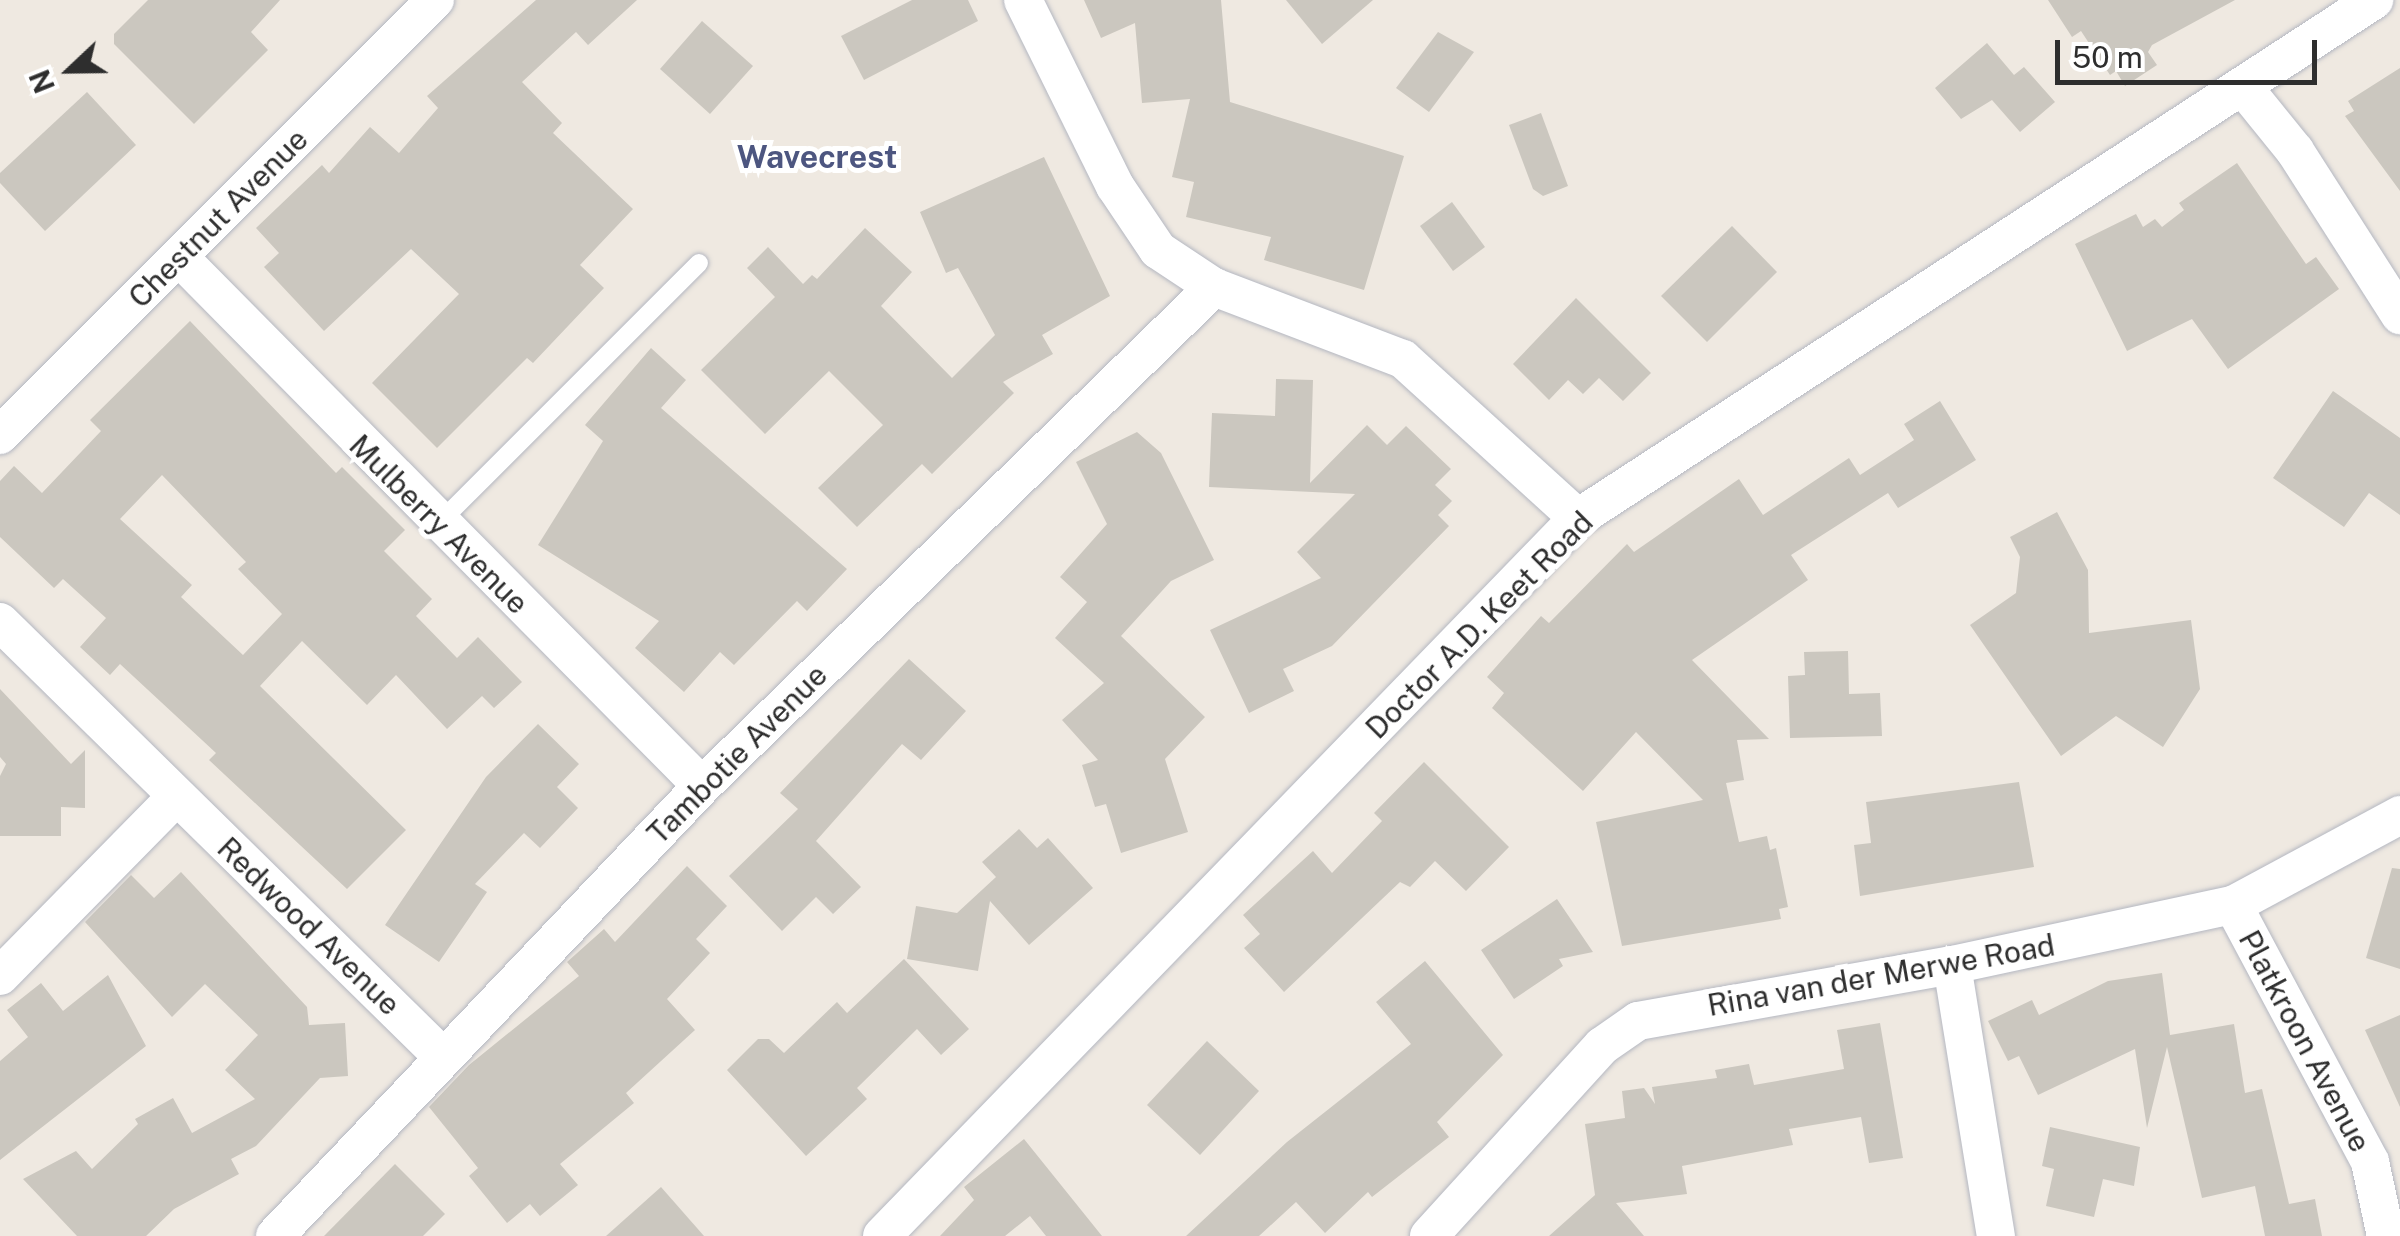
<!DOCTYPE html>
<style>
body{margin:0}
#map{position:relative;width:2400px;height:1236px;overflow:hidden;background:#efe9e1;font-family:"Public Sans",sans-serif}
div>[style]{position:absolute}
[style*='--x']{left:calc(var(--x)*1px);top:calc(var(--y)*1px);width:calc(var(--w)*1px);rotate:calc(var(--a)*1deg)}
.building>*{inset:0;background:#cbc7bf}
.roads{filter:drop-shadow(0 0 2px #b4b7c1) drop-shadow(0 0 2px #b4b7c1)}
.service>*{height:18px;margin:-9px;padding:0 9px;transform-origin:9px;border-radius:9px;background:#fff}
.minor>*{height:38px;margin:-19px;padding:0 19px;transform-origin:19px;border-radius:19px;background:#fff}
span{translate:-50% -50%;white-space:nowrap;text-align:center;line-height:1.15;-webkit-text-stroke:10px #fff;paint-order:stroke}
.street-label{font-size:30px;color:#2e2e2e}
.neighbourhood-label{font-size:32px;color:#4d5680;font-weight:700}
.north{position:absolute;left:20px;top:20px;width:100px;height:100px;-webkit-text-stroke:8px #fff;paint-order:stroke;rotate:248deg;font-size:28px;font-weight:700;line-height:40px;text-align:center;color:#2e2e2e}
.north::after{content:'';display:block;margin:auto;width:35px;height:45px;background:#2e2e2e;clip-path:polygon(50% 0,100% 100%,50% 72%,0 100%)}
.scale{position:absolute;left:2055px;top:40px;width:262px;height:45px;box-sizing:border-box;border:5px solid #2e2e2e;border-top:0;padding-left:12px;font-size:30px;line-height:35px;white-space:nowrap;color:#2e2e2e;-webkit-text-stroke:8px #fff;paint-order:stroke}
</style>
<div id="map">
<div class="building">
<div style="clip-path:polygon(148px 0,280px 0,251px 32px,268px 50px,194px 124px,114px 44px,114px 34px)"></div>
<div style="clip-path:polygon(536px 0,637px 0,588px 45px,576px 32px,522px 82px,562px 123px,553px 133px,633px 209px,580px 265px,604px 288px,533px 363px,527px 358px,437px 448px,372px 383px,459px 294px,411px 249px,324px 331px,264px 267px,279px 253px,256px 228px,322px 165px,329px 173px,370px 127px,399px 153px,438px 108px,427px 96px)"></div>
<div style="clip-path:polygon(912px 0,968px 0,978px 21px,864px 80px,841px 36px)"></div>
<div style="clip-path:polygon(1084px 0,1221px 0,1230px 102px,1404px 156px,1364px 290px,1264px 260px,1271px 237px,1186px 217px,1194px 182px,1172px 177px,1190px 99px,1142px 103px,1135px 23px,1101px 38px)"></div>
<div style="clip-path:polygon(1286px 0,1373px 0,1322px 44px)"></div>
<div style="clip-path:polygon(2048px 0,2235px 0,2152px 45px,2148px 52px,2157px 65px,2125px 86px,2116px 71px,2110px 75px,2081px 31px,2072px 37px)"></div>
<div style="clip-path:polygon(702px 21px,753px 66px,710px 114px,660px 69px)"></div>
<div style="clip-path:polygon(1438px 32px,1474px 52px,1429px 112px,1396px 88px)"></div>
<div style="clip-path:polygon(1987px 43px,2014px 75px,2024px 67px,2055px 102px,2020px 132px,1992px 100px,1961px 119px,1935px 88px)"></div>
<div style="clip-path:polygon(2400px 68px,2400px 191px,2345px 116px,2354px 111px,2348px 101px)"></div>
<div style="clip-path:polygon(87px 92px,136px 145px,45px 231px,0 183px,0 173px)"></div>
<div style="clip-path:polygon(1541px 113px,1568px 186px,1543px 196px,1533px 189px,1509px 125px)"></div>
<div style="clip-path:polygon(1044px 157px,1110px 296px,1042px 335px,1053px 354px,1003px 382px,1014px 393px,932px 474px,922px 464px,857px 527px,818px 488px,883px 425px,829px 371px,765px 434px,701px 370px,775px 297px,747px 268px,768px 247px,803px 284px,812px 275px,817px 279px,865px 228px,912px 272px,881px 306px,952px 378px,995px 335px,958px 268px,946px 273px,920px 212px)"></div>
<div style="clip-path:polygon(2237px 163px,2306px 264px,2316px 257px,2339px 289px,2228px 369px,2192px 319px,2127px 351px,2075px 244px,2136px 214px,2143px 227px,2155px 219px,2162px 227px,2184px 210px,2179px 203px)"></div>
<div style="clip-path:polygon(1452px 202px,1485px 247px,1453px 271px,1420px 226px)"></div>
<div style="clip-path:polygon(1732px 226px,1777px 272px,1707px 342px,1661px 296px)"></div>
<div style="clip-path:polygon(1576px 298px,1651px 373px,1623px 401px,1599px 378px,1583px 394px,1568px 380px,1549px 400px,1513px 364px)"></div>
<div style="clip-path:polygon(evenodd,190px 321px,336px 473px,342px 467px,405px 530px,384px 551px,432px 599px,416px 616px,457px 658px,478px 637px,522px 682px,494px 708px,482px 696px,447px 729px,396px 675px,367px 705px,302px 641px,260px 686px,406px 830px,347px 889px,209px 760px,216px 753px,120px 664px,110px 675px,80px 647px,106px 618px,63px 579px,54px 588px,0 537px,0 481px,14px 466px,42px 493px,101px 431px,90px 420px,190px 321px,162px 475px,246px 562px,238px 569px,282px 614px,243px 655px,181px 597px,192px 585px,120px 519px,162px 475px)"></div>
<div style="clip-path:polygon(651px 348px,686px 380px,661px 408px,847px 569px,807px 611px,797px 601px,734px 665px,720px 652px,684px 692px,635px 648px,659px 621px,538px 545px,603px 441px,585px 425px)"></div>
<div style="clip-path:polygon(1276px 379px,1313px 380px,1310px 483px,1367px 425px,1387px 445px,1406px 426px,1451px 469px,1435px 485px,1452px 501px,1438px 515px,1449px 526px,1332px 646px,1283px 669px,1294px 691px,1249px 713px,1210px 630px,1321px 578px,1297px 552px,1355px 494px,1209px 487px,1212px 413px,1275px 416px)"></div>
<div style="clip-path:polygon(2333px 391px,2400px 438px,2400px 515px,2369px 493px,2344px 527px,2273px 478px)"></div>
<div style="clip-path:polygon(1940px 401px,1976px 460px,1898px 508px,1888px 493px,1791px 555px,1808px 580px,1692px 660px,1769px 739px,1737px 740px,1744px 780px,1726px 783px,1739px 842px,1767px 836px,1770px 850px,1776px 848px,1788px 907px,1779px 909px,1781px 919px,1622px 946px,1596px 822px,1703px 800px,1636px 732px,1583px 791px,1492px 708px,1504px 693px,1487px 677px,1541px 616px,1549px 623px,1627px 544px,1634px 552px,1739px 479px,1763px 515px,1849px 458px,1860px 475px,1914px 440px,1904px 424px)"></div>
<div style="clip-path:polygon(1137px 432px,1161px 453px,1214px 560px,1171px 581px,1121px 636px,1205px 717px,1165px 759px,1188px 832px,1121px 853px,1106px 804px,1095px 807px,1082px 765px,1098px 760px,1062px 720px,1104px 683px,1055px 638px,1087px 602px,1060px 577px,1107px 524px,1076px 462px)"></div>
<div style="clip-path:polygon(2057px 512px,2088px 570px,2089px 633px,2191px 620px,2200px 689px,2163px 747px,2116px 716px,2061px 756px,1970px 625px,2016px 593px,2020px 557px,2010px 537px)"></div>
<div style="clip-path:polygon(1848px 651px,1849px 694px,1880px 693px,1882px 736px,1790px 738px,1788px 676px,1805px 675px,1804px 652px)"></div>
<div style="clip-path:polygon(909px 659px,966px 711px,921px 760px,902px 744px,816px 841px,861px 887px,833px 914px,816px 897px,782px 931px,729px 876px,798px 809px,780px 793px)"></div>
<div style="clip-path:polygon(0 689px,71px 764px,85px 750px,85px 808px,61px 807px,61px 836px,0 836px,0 776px,6px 764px,0 757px)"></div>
<div style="clip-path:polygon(538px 724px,579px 764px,557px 787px,578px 808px,540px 848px,524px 833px,475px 884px,487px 892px,439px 962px,385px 925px,486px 777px)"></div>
<div style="clip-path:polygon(1424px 762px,1509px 847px,1466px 891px,1435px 861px,1410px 887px,1400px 882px,1284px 992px,1244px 948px,1260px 934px,1243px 915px,1313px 851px,1332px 873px,1382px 821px,1374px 813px)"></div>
<div style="clip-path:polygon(2019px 782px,2034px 867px,1860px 896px,1854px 845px,1871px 843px,1866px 802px)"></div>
<div style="clip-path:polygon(1019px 829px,1037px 848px,1048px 838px,1093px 888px,1029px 945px,990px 901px,978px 971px,907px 959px,916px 906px,957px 913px,996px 877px,982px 862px)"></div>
<div style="clip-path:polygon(687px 866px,727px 906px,696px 939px,710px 953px,667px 999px,695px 1030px,626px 1093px,634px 1103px,560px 1164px,578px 1185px,540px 1216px,530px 1204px,507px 1223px,469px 1176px,478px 1168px,429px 1107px,469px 1065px,579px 976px,567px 962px,604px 929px,615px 942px)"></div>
<div style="clip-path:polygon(2392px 868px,2400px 869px,2400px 969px,2366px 958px)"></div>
<div style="clip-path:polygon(181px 872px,307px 1007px,309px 1025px,345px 1023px,348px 1076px,320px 1078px,256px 1146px,231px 1159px,239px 1174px,174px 1209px,146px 1236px,77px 1236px,23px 1179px,76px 1151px,92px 1169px,138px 1124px,135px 1119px,173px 1098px,192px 1133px,255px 1099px,225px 1070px,258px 1035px,205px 984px,172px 1017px,85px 922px,131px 875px,154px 898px)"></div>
<div style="clip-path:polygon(1557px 899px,1593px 952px,1559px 959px,1563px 966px,1514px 999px,1481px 950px)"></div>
<div style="clip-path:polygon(904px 959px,969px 1029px,941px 1055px,917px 1029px,857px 1088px,867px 1099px,806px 1156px,727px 1070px,758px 1039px,769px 1039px,784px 1053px,837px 1002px,847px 1013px)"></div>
<div style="clip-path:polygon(1425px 961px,1503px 1055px,1437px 1122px,1449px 1137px,1372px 1197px,1368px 1192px,1325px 1233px,1296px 1202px,1259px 1236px,1186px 1236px,1287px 1142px,1411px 1044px,1376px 1002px)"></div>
<div style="clip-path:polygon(2162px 973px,2170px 1035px,2234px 1024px,2245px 1093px,2262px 1089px,2289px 1204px,2315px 1199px,2322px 1236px,2265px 1236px,2255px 1186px,2202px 1198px,2167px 1047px,2147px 1128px,2135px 1049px,2038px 1095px,2019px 1056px,2008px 1061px,1988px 1021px,2032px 1000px,2039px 1015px,2108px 981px)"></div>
<div style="clip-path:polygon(108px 975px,146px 1046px,0 1160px,0 1061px,28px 1037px,7px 1010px,41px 983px,63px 1011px)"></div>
<div style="clip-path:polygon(2400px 1015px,2400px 1107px,2365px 1030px)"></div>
<div style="clip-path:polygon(1880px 1023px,1903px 1158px,1869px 1163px,1861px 1117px,1789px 1129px,1793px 1145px,1682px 1166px,1687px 1194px,1616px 1203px,1644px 1236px,1549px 1236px,1595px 1195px,1585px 1124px,1625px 1118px,1622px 1091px,1644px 1088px,1655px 1104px,1652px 1087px,1717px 1078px,1715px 1070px,1749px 1064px,1754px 1085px,1844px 1069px,1837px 1030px)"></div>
<div style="clip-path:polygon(1207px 1041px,1259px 1091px,1200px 1155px,1147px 1105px)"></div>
<div style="clip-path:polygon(2050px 1127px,2140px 1147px,2134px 1186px,2103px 1179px,2094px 1217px,2046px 1206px,2054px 1169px,2042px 1166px)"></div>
<div style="clip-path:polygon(1024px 1139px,1102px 1236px,1046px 1236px,1030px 1216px,1005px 1236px,940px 1236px,974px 1200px,964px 1187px)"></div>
<div style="clip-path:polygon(395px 1164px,445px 1214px,423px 1236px,324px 1236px)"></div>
<div style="clip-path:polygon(661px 1187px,704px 1236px,606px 1236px)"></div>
</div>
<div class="roads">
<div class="service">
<div style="--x:438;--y:524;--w:369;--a:-45"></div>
</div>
<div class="minor">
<div style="--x:1023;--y:0;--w:208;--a:63.7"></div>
<div style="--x:1115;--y:186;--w:77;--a:56.1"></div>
<div style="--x:1158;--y:250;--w:67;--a:33.5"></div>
<div style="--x:1214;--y:287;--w:202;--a:20.9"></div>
<div style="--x:1403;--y:359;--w:236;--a:42.3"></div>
<div style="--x:2244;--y:88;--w:81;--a:51"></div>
<div style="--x:2295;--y:151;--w:195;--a:57.4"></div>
<div style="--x:180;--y:258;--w:742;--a:45.33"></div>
<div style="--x:0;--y:435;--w:615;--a:-45"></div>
<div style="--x:0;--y:622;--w:619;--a:44.48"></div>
<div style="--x:2233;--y:905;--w:291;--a:61.9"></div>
<div style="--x:2370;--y:1162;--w:76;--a:77.8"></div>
<div style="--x:1952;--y:965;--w:275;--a:80.8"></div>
<div style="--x:0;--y:976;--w:251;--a:-45.5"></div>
<div style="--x:275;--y:1236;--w:620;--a:-46.5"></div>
<div style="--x:702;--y:786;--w:715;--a:-44.26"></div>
<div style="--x:882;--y:1236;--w:1000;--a:-45.89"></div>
<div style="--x:1578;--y:518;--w:950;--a:-33.05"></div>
<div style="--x:1429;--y:1236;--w:257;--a:-47.7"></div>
<div style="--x:1602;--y:1046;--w:44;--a:-34.8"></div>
<div style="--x:1638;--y:1021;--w:319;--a:-10.1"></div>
<div style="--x:1952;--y:965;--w:287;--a:-12.1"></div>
<div style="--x:2233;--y:905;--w:190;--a:-28.3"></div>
</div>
</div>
<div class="street-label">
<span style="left:218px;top:218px;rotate:-45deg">Chestnut Avenue</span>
<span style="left:439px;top:524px;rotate:45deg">Mulberry Avenue</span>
<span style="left:1479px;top:625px;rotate:-45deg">Doctor A.D. Keet Road</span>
<span style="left:737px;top:754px;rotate:-45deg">Tambotie Avenue</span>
<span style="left:309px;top:926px;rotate:44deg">Redwood Avenue</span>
<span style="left:1881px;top:975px;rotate:-10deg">Rina van der Merwe Road</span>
<span style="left:2305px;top:1041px;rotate:62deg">Platkroon Avenue</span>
</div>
<div class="neighbourhood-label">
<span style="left:817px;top:157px">Wavecrest</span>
</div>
<div class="north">N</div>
<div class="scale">50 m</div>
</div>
